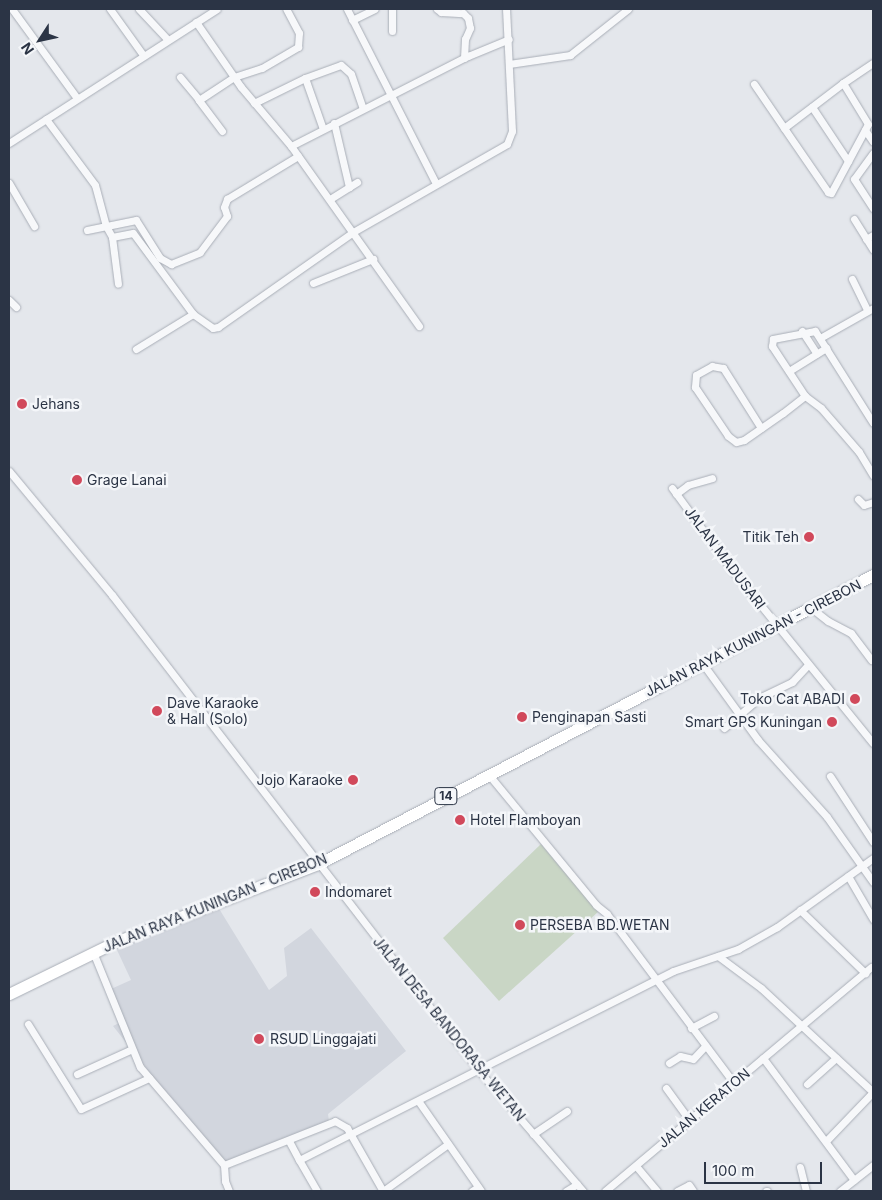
<!DOCTYPE html>
<style>
body{margin:0}
#map{position:relative;width:882px;height:1200px;overflow:hidden;background:#e4e7ec;font-family:Inter,sans-serif}
div>[style]{position:absolute}
[style*='--x']{left:calc(var(--x)*1px);top:calc(var(--y)*1px);width:calc(var(--w)*1px);rotate:calc(var(--a)*1deg)}
.built>*{inset:0;background:#d2d6de}
.green>*{inset:0;background:#c9d6c5}
.roads{filter:drop-shadow(0 0 1px #a9aeb7) drop-shadow(0 0 1px #a9aeb7)}
.minor>*{height:7px;margin:-3.5px;padding:0 3.5px;transform-origin:3.5px;border-radius:3.5px;background:#f7f8fa}
.trunk>*{height:11px;margin:-5.5px;padding:0 5.5px;transform-origin:5.5px;border-radius:5.5px;background:#fff}
.dots>*{width:14px;height:14px;translate:-50% -50%;box-sizing:border-box;border:2px solid #f4f6f9;border-radius:50%}
span{translate:-50% -50%;white-space:nowrap;text-align:center;line-height:1.15;-webkit-text-stroke:5px #f4f6f9;paint-order:stroke}
.shield-label span{padding:1px 4px;background:#f4f6f9;border:1px solid;border-radius:4px;-webkit-text-stroke-width:0}
.shield-label{font-size:12px;color:#2b3445;font-weight:700}
.poi-label{font-size:14px;color:#2b3445}
.left{translate:0 -50%;text-align:left}
.right{translate:-100% -50%;text-align:right}
.street-label{font-size:14px;color:#2b3445}
.frame{position:absolute;inset:0;border:10px solid #2b3445;pointer-events:none}
.north{position:absolute;left:15px;top:15px;width:50px;height:50px;-webkit-text-stroke:4px #f4f6f9;paint-order:stroke;rotate:235deg;font-size:14px;font-weight:700;line-height:20px;text-align:center;color:#2b3445}
.north::after{content:'';display:block;margin:auto;width:18px;height:22px;background:#2b3445;clip-path:polygon(50% 0,100% 100%,50% 72%,0 100%)}
.scale{position:absolute;left:704px;top:1162px;width:118px;height:22px;box-sizing:border-box;border:2px solid #2b3445;border-top:0;padding-left:6px;font-size:15px;line-height:18px;white-space:nowrap;color:#2b3445;-webkit-text-stroke:4px #f4f6f9;paint-order:stroke}
</style>
<div id="map">
<div class="built">
<div style="clip-path:polygon(218px 907px,269px 990px,287px 976px,284px 948px,311px 928px,406px 1051px,328px 1114px,329px 1121px,231px 1165px,217px 1158px,113px 1026px,123px 1021px,111px 989px,131px 980px,117px 950px)"></div>
</div>
<div class="green">
<div style="clip-path:polygon(541px 844px,598px 912px,499px 1001px,443px 938px)"></div>
</div>
<div class="roads">
<div class="minor">
<div style="--x:12;--y:9;--w:110;--a:53.9"></div>
<div style="--x:110;--y:9;--w:57;--a:54.3"></div>
<div style="--x:139;--y:9;--w:42;--a:46.9"></div>
<div style="--x:347;--y:9;--w:196;--a:63"></div>
<div style="--x:437;--y:9;--w:5;--a:37"></div>
<div style="--x:441;--y:12;--w:22;--a:3"></div>
<div style="--x:463;--y:13;--w:7;--a:45"></div>
<div style="--x:468;--y:18;--w:10;--a:79"></div>
<div style="--x:470;--y:28;--w:12;--a:114"></div>
<div style="--x:465;--y:39;--w:19;--a:93"></div>
<div style="--x:352;--y:20;--w:25;--a:-26"></div>
<div style="--x:196;--y:22;--w:79;--a:55.3"></div>
<div style="--x:241;--y:87;--w:77;--a:49.7"></div>
<div style="--x:291;--y:146;--w:221;--a:54.6"></div>
<div style="--x:392;--y:31;--w:22;--a:-90"></div>
<div style="--x:509;--y:64;--w:62;--a:-8.4"></div>
<div style="--x:570;--y:55;--w:74;--a:-38.4"></div>
<div style="--x:180;--y:77;--w:30;--a:50"></div>
<div style="--x:305;--y:78;--w:54;--a:70.6"></div>
<div style="--x:843;--y:83;--w:36;--a:-34"></div>
<div style="--x:754;--y:84;--w:53;--a:55.7"></div>
<div style="--x:784;--y:128;--w:78;--a:55.5"></div>
<div style="--x:828;--y:192;--w:3;--a:18"></div>
<div style="--x:831;--y:193;--w:78;--a:-61.8"></div>
<div style="--x:868;--y:124;--w:48;--a:-121.4"></div>
<div style="--x:843;--y:83;--w:74;--a:142.7"></div>
<div style="--x:254;--y:103;--w:57;--a:-26.1"></div>
<div style="--x:305;--y:78;--w:38;--a:-20"></div>
<div style="--x:341;--y:65;--w:13;--a:42"></div>
<div style="--x:351;--y:74;--w:36;--a:71"></div>
<div style="--x:812;--y:107;--w:65;--a:56.3"></div>
<div style="--x:46;--y:119;--w:82;--a:53.4"></div>
<div style="--x:95;--y:185;--w:42;--a:75"></div>
<div style="--x:106;--y:226;--w:13;--a:61"></div>
<div style="--x:112;--y:237;--w:47;--a:82.7"></div>
<div style="--x:334;--y:123;--w:66;--a:76.8"></div>
<div style="--x:865;--y:130;--w:14;--a:56"></div>
<div style="--x:222;--y:131;--w:39;--a:-127"></div>
<div style="--x:199;--y:100;--w:42;--a:-33.3"></div>
<div style="--x:234;--y:77;--w:29;--a:-18"></div>
<div style="--x:262;--y:68;--w:42;--a:-30.3"></div>
<div style="--x:298;--y:47;--w:14;--a:-86"></div>
<div style="--x:299;--y:33;--w:27;--a:-118"></div>
<div style="--x:9;--y:143;--w:247;--a:-32.8"></div>
<div style="--x:291;--y:146;--w:199;--a:-27"></div>
<div style="--x:468;--y:56;--w:44;--a:-22.5"></div>
<div style="--x:873;--y:153;--w:32;--a:126"></div>
<div style="--x:854;--y:179;--w:35;--a:57"></div>
<div style="--x:9;--y:183;--w:50;--a:59.8"></div>
<div style="--x:330;--y:199;--w:32;--a:-32"></div>
<div style="--x:854;--y:219;--w:36;--a:58"></div>
<div style="--x:87;--y:230;--w:50;--a:-11.5"></div>
<div style="--x:136;--y:220;--w:45;--a:57.7"></div>
<div style="--x:160;--y:258;--w:13;--a:29"></div>
<div style="--x:171;--y:264;--w:31;--a:-22"></div>
<div style="--x:200;--y:252;--w:45;--a:-53.1"></div>
<div style="--x:227;--y:216;--w:9;--a:-108"></div>
<div style="--x:224;--y:207;--w:9;--a:-69"></div>
<div style="--x:227;--y:199;--w:83;--a:-31.2"></div>
<div style="--x:112;--y:237;--w:21;--a:-11"></div>
<div style="--x:133;--y:233;--w:101;--a:53.5"></div>
<div style="--x:866;--y:239;--w:8;--a:-30"></div>
<div style="--x:852;--y:279;--w:34;--a:64"></div>
<div style="--x:313;--y:283;--w:65;--a:-21.8"></div>
<div style="--x:9;--y:300;--w:10;--a:45"></div>
<div style="--x:802;--y:331;--w:27;--a:57"></div>
<div style="--x:820;--y:338;--w:61;--a:-29.5"></div>
<div style="--x:136;--y:349;--w:67;--a:-31.6"></div>
<div style="--x:193;--y:314;--w:24;--a:35"></div>
<div style="--x:213;--y:328;--w:5;--a:-11"></div>
<div style="--x:218;--y:327;--w:165;--a:-35.1"></div>
<div style="--x:353;--y:232;--w:177;--a:-29.7"></div>
<div style="--x:507;--y:144;--w:14;--a:-69"></div>
<div style="--x:512;--y:131;--w:122;--a:-92.8"></div>
<div style="--x:789;--y:371;--w:44;--a:-31.9"></div>
<div style="--x:873;--y:423;--w:109;--a:-122.2"></div>
<div style="--x:815;--y:331;--w:43;--a:169.2"></div>
<div style="--x:773;--y:339;--w:7;--a:98"></div>
<div style="--x:772;--y:346;--w:60;--a:56.6"></div>
<div style="--x:805;--y:396;--w:20;--a:37"></div>
<div style="--x:821;--y:408;--w:58;--a:49.2"></div>
<div style="--x:859;--y:452;--w:27;--a:59"></div>
<div style="--x:761;--y:428;--w:71;--a:-122.3"></div>
<div style="--x:723;--y:368;--w:11;--a:-170"></div>
<div style="--x:712;--y:366;--w:18;--a:151"></div>
<div style="--x:696;--y:375;--w:12;--a:95"></div>
<div style="--x:695;--y:387;--w:59;--a:56"></div>
<div style="--x:728;--y:436;--w:10;--a:37"></div>
<div style="--x:736;--y:442;--w:8;--a:-14"></div>
<div style="--x:744;--y:440;--w:47;--a:-34.7"></div>
<div style="--x:783;--y:413;--w:28;--a:-38"></div>
<div style="--x:9;--y:471;--w:161;--a:50.3"></div>
<div style="--x:112;--y:595;--w:601;--a:52.37"></div>
<div style="--x:479;--y:1071;--w:159;--a:49.1"></div>
<div style="--x:672;--y:488;--w:103;--a:53.7"></div>
<div style="--x:733;--y:571;--w:222;--a:50.9"></div>
<div style="--x:676;--y:494;--w:15;--a:-37"></div>
<div style="--x:688;--y:485;--w:25;--a:-16"></div>
<div style="--x:858;--y:499;--w:8;--a:45"></div>
<div style="--x:864;--y:505;--w:9;--a:-18"></div>
<div style="--x:810;--y:607;--w:23;--a:38"></div>
<div style="--x:828;--y:621;--w:26;--a:28"></div>
<div style="--x:851;--y:633;--w:34;--a:53"></div>
<div style="--x:703;--y:664;--w:94;--a:54.1"></div>
<div style="--x:758;--y:740;--w:103;--a:48.1"></div>
<div style="--x:827;--y:817;--w:80;--a:54.7"></div>
<div style="--x:724;--y:728;--w:46;--a:-40.6"></div>
<div style="--x:759;--y:698;--w:37;--a:-26"></div>
<div style="--x:792;--y:682;--w:23;--a:-47"></div>
<div style="--x:489;--y:775;--w:168;--a:50.5"></div>
<div style="--x:596;--y:905;--w:14;--a:39"></div>
<div style="--x:607;--y:914;--w:210;--a:53.1"></div>
<div style="--x:830;--y:776;--w:79;--a:56.9"></div>
<div style="--x:848;--y:876;--w:50;--a:59.8"></div>
<div style="--x:800;--y:910;--w:91;--a:44.1"></div>
<div style="--x:93;--y:952;--w:124;--a:67.8"></div>
<div style="--x:140;--y:1067;--w:129;--a:49.4"></div>
<div style="--x:224;--y:1165;--w:119;--a:-21.6"></div>
<div style="--x:335;--y:1121;--w:14;--a:30"></div>
<div style="--x:347;--y:1128;--w:73;--a:60.3"></div>
<div style="--x:383;--y:1191;--w:80;--a:-35.9"></div>
<div style="--x:718;--y:956;--w:54;--a:36.7"></div>
<div style="--x:761;--y:988;--w:153;--a:42.9"></div>
<div style="--x:28;--y:1024;--w:100;--a:58.1"></div>
<div style="--x:81;--y:1109;--w:75;--a:-24.5"></div>
<div style="--x:691;--y:1028;--w:26;--a:-28"></div>
<div style="--x:763;--y:1058;--w:152;--a:53.3"></div>
<div style="--x:669;--y:1063;--w:13;--a:-32"></div>
<div style="--x:680;--y:1056;--w:13;--a:13"></div>
<div style="--x:693;--y:1059;--w:18;--a:-47"></div>
<div style="--x:77;--y:1074;--w:60;--a:-24.4"></div>
<div style="--x:807;--y:1084;--w:39;--a:-42"></div>
<div style="--x:666;--y:1088;--w:39;--a:54"></div>
<div style="--x:419;--y:1102;--w:108;--a:55.1"></div>
<div style="--x:533;--y:1134;--w:41;--a:-34.1"></div>
<div style="--x:289;--y:1141;--w:21;--a:62"></div>
<div style="--x:826;--y:1141;--w:68;--a:-46.2"></div>
<div style="--x:224;--y:1165;--w:16;--a:86"></div>
<div style="--x:225;--y:1181;--w:11;--a:68"></div>
<div style="--x:636;--y:1166;--w:33;--a:50"></div>
<div style="--x:800;--y:1167;--w:25;--a:76"></div>
<div style="--x:317;--y:1191;--w:36;--a:-120"></div>
<div style="--x:299;--y:1160;--w:419;--a:-26.8"></div>
<div style="--x:673;--y:971;--w:69;--a:-18.7"></div>
<div style="--x:738;--y:949;--w:45;--a:-29.4"></div>
<div style="--x:777;--y:927;--w:118;--a:-35.7"></div>
<div style="--x:472;--y:1191;--w:7;--a:-34"></div>
<div style="--x:566;--y:1191;--w:13;--a:-32"></div>
<div style="--x:605;--y:1191;--w:348;--a:-40.1"></div>
<div style="--x:677;--y:1191;--w:13;--a:-27"></div>
<div style="--x:689;--y:1185;--w:7;--a:56"></div>
<div style="--x:766;--y:1191;--w:1;--a:0"></div>
<div style="--x:840;--y:1191;--w:42;--a:-38.2"></div>
</div>
<div class="trunk">
<div style="--x:9;--y:994;--w:116;--a:-26.1"></div>
<div style="--x:113;--y:943;--w:220;--a:-21.1"></div>
<div style="--x:318;--y:864;--w:626;--a:-27.51"></div>
</div>
</div>
<div class="dots">
<div style="left:22px;top:404px;background:#d1495b"></div>
<div style="left:77px;top:480px;background:#d1495b"></div>
<div style="left:809px;top:537px;background:#d1495b"></div>
<div style="left:855px;top:699px;background:#d1495b"></div>
<div style="left:157px;top:711px;background:#d1495b"></div>
<div style="left:522px;top:717px;background:#d1495b"></div>
<div style="left:832px;top:722px;background:#d1495b"></div>
<div style="left:353px;top:780px;background:#d1495b"></div>
<div style="left:460px;top:820px;background:#d1495b"></div>
<div style="left:315px;top:892px;background:#d1495b"></div>
<div style="left:520px;top:925px;background:#d1495b"></div>
<div style="left:259px;top:1039px;background:#d1495b"></div>
</div>
<div class="shield-label">
<span style="left:446px;top:796px">14</span>
</div>
<div class="poi-label">
<span class="left" style="left:32px;top:404px">Jehans</span>
<span class="left" style="left:87px;top:480px">Grage Lanai</span>
<span class="right" style="left:799px;top:537px">Titik Teh</span>
<span class="right" style="left:845px;top:699px">Toko Cat ABADI</span>
<span class="left" style="left:167px;top:711px">Dave Karaoke<br>&amp; Hall (Solo)</span>
<span class="left" style="left:532px;top:717px">Penginapan Sasti</span>
<span class="right" style="left:822px;top:722px">Smart GPS Kuningan</span>
<span class="right" style="left:343px;top:780px">Jojo Karaoke</span>
<span class="left" style="left:470px;top:820px">Hotel Flamboyan</span>
<span class="left" style="left:325px;top:892px">Indomaret</span>
<span class="left" style="left:530px;top:925px">PERSEBA BD.WETAN</span>
<span class="left" style="left:270px;top:1039px">RSUD Linggajati</span>
</div>
<div class="street-label">
<span style="left:725px;top:558px;rotate:53deg">JALAN MADUSARI</span>
<span style="left:753px;top:638px;rotate:-27deg">JALAN RAYA KUNINGAN - CIREBON</span>
<span style="left:215px;top:903px;rotate:-22deg">JALAN RAYA KUNINGAN - CIREBON</span>
<span style="left:449px;top:1029px;rotate:51deg">JALAN DESA BANDORASA WETAN</span>
<span style="left:704px;top:1108px;rotate:-40deg">JALAN KERATON</span>
</div>
<div class="frame"></div>
<div class="north">N</div>
<div class="scale">100 m</div>
</div>
